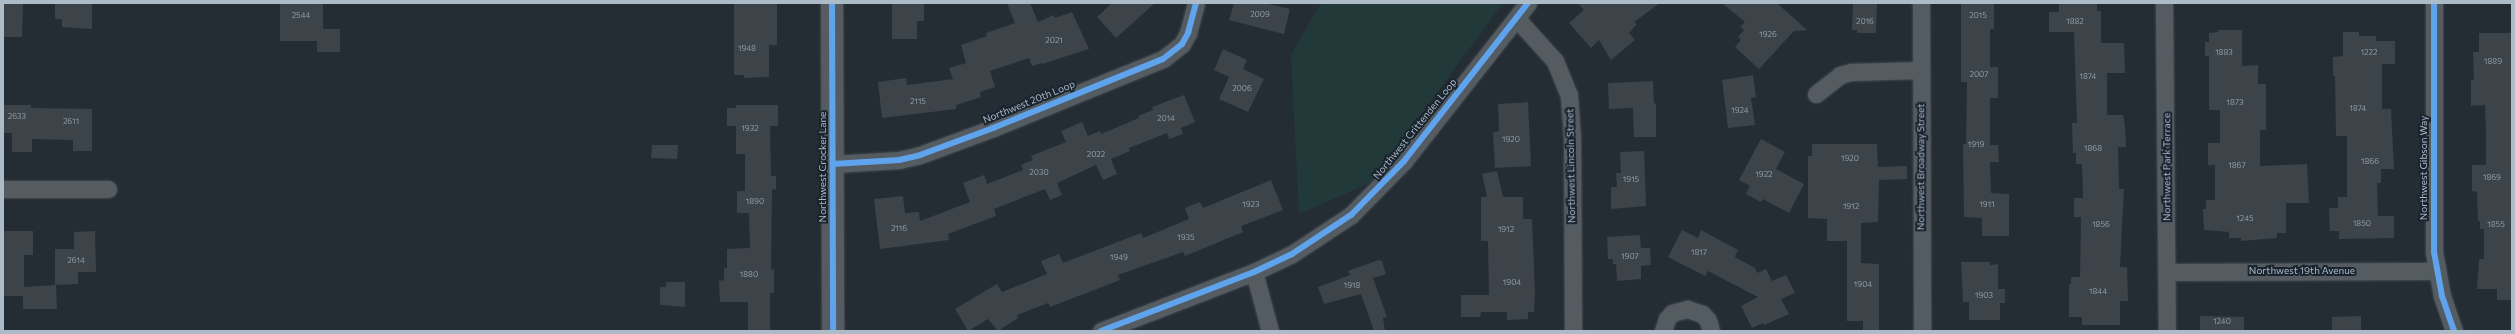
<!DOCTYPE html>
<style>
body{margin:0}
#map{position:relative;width:2515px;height:334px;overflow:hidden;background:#252d34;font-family:Commissioner,sans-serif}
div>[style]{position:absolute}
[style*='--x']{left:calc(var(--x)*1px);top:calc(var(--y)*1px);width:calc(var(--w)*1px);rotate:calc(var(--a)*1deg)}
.green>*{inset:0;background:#22393a}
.building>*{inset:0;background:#3c4349}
.roads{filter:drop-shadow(0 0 1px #43494e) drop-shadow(0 0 1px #43494e)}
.minor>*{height:17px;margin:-8.5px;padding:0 8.5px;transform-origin:8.5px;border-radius:8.5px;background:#545c62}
.tertiary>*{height:22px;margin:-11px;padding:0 11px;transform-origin:11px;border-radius:11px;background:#545c62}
.cycleway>*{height:6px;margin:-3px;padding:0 3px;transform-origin:3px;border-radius:3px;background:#60a3ed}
span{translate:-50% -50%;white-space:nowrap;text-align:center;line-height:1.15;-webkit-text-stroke:4px #19242f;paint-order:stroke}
.number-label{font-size:8px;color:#919ca8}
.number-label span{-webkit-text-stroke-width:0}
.street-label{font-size:10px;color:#adbac7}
.frame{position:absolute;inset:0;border:4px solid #adbac7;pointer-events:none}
</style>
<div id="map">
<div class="green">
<div style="clip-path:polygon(1321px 3px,1503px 3px,1370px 183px,1299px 214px,1291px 55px)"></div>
</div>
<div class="building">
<div style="clip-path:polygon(3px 3px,23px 3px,22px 37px,3px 37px)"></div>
<div style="clip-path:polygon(55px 3px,92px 3px,92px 29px,62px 27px,62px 19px,55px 19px)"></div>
<div style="clip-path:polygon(280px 3px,323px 3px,323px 29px,340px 29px,340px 52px,317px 52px,317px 41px,280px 41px)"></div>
<div style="clip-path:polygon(734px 3px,777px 3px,777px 45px,769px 45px,769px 77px,744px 78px,744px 75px,734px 75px)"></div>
<div style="clip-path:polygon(892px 3px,924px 3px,924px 21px,917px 21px,917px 39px,892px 39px)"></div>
<div style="clip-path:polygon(1007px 3px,1030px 3px,1038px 22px,1054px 15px,1055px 18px,1072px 12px,1089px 49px,1042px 64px,1041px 63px,1032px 66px,1029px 58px,990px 71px,995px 87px,980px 92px,981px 97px,956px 105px,956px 109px,882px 118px,878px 82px,906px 78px,907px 85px,953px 79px,949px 68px,966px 63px,961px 45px,987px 36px,986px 33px,1015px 23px)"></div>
<div style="clip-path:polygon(1112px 3px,1155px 3px,1116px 38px,1097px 17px)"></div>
<div style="clip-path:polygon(1234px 3px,1265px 3px,1290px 9px,1284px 34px,1229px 20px)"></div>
<div style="clip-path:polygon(1578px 3px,1660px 3px,1634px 22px,1637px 24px,1629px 33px,1635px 40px,1611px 60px,1599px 40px,1591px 48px,1569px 23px,1584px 10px)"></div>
<div style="clip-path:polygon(1722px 3px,1777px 3px,1807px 30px,1794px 31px,1759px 69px,1735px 47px,1741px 40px,1738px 37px,1744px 30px,1740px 27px,1745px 22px)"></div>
<div style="clip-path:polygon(1853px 3px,1877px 3px,1876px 33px,1857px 33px,1857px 30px,1852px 30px)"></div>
<div style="clip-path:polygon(1961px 3px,1994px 3px,1994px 29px,1990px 29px,1990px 67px,1998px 67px,1998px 98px,1990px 98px,1990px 145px,1998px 145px,1999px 162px,1990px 162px,1991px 193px,2009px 194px,2009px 236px,1982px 236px,1982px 218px,1964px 217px,1963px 144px,1966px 144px,1967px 82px,1961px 82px)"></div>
<div style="clip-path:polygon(2059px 3px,2097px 3px,2097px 11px,2101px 11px,2101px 43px,2124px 43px,2125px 73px,2107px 73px,2107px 115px,2123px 115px,2125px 126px,2126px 147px,2118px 147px,2119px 189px,2124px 189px,2120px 267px,2127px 267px,2128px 301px,2120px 301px,2120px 325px,2082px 325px,2082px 317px,2069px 317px,2069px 284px,2071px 284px,2071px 277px,2080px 277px,2081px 217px,2074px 217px,2074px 198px,2083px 198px,2082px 164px,2076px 164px,2076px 153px,2073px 153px,2072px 123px,2077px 123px,2074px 32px,2049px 32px,2049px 12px,2059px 12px)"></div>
<div style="clip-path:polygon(2218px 30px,2242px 30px,2242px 66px,2258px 65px,2258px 84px,2266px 84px,2266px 130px,2260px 130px,2260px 166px,2307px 164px,2309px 203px,2286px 203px,2286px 233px,2277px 233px,2277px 238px,2241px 241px,2241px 238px,2229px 238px,2229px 232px,2204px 230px,2203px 209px,2206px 209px,2206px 200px,2215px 200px,2215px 165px,2208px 165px,2208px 143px,2220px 143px,2220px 110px,2209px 110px,2209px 56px,2205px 56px,2205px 42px,2209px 42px,2209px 33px,2218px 32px)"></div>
<div style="clip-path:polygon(2343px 32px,2359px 32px,2359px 36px,2376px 36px,2376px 41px,2395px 41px,2395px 64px,2382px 64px,2382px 109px,2391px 109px,2394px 169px,2381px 169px,2381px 183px,2377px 183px,2378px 216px,2394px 216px,2394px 238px,2339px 239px,2339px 231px,2330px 231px,2329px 208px,2338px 208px,2338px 197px,2347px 197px,2347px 136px,2336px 136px,2335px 76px,2333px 76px,2333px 57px,2343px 56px)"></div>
<div style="clip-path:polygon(2479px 33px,2512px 33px,2512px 300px,2497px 300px,2497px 289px,2477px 289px,2479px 259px,2484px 259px,2484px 229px,2480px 229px,2480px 221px,2478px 221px,2477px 192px,2472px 191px,2472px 165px,2486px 165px,2486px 131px,2485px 105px,2471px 106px,2471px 80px,2474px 80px,2473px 52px,2479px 52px)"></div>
<div style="clip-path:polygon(1223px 49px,1247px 60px,1243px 69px,1264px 79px,1248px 112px,1219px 99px,1229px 77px,1214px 70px)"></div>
<div style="clip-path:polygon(1753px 75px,1756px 97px,1751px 98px,1755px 125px,1728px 128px,1722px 80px)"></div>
<div style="clip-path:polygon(1653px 81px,1654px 104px,1656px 103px,1656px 137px,1634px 137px,1633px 108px,1609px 109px,1608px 83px)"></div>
<div style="clip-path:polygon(1184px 95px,1195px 122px,1181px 128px,1183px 134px,1169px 139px,1167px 133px,1129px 148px,1130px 151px,1111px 159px,1117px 174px,1103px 180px,1096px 165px,1057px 183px,1062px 195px,1050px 200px,1045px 189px,994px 209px,996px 216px,948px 234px,949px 240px,880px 249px,874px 199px,903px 196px,905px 213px,919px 212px,920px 221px,970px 202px,963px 183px,984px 175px,987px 184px,1023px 170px,1021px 165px,1033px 160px,1031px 156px,1066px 142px,1061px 131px,1082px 122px,1088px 136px,1100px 131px,1101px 134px,1139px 118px,1138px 116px,1153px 110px,1152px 107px)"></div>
<div style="clip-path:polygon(1528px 102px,1531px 166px,1495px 168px,1493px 132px,1499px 131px,1498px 104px)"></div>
<div style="clip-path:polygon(3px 105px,31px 105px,31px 108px,92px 109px,92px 151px,73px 151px,73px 140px,32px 139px,32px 152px,12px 152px,12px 133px,3px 133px)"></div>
<div style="clip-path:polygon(736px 105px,778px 105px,778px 126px,770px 126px,771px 176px,776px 176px,776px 189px,772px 190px,771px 270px,774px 269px,774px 293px,770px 293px,770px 331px,748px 331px,748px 302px,720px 302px,719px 281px,724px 280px,724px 268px,727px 268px,727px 249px,750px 248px,749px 213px,737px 213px,737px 191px,745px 191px,745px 154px,736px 154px,736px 126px,727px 126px,727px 108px,736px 108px)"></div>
<div style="clip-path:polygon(1761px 139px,1785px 152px,1776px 169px,1804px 184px,1789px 213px,1763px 199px,1761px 202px,1746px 194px,1750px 186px,1739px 180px)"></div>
<div style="clip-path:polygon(1812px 144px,1877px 144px,1878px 167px,1907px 166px,1907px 179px,1879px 180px,1878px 222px,1861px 223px,1861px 263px,1879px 264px,1879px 331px,1863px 331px,1863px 321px,1847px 321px,1847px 241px,1827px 241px,1827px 219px,1808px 218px,1808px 156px,1812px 156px)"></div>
<div style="clip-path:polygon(652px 145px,678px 145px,677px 159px,651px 158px)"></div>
<div style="clip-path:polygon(1644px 151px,1646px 206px,1611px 209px,1611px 187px,1617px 187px,1616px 173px,1621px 173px,1620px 152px)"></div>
<div style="clip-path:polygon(1497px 171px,1503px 197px,1523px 197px,1523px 219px,1532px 219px,1535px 293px,1534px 312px,1528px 312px,1528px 319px,1507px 320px,1507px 312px,1481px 312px,1480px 317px,1461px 317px,1461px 295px,1489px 295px,1488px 241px,1481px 241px,1481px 197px,1487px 197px,1482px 174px)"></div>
<div style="clip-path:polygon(1271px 180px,1283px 210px,1241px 226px,1243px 232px,1185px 256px,1183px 252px,1118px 275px,1120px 280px,1050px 307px,1048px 303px,1017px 315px,1018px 318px,998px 331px,988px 319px,968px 331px,955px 309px,997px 284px,1002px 292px,1047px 274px,1041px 261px,1059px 254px,1063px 263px,1141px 233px,1143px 238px,1189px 219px,1185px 208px,1200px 202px,1203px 208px)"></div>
<div style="clip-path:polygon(1682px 230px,1698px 238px,1701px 230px,1738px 250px,1735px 257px,1755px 268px,1757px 273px,1766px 269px,1772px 281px,1786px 275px,1795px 293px,1781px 299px,1789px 314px,1764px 325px,1763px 323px,1752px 328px,1741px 306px,1758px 297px,1708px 271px,1705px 276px,1668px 257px)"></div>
<div style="clip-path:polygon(3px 231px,33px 231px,33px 255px,24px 255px,24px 287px,56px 285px,57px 309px,23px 309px,23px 296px,3px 296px)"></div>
<div style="clip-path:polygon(95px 231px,96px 272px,78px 272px,78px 284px,55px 285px,55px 249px,74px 249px,74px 232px)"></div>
<div style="clip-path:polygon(1640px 235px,1641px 248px,1650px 248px,1651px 265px,1641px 266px,1641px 279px,1617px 281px,1616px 264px,1613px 264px,1613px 259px,1608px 259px,1607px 237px)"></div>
<div style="clip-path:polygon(1379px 260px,1382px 261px,1386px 274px,1373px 278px,1387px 317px,1383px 318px,1385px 331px,1374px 331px,1361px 294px,1324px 304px,1318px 287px,1350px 275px,1348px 271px)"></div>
<div style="clip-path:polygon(1961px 262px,1990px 262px,1990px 265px,1998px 264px,1998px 289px,2005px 289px,2005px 303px,2000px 303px,2000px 320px,1969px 320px,1969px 302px,1963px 302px)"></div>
<div style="clip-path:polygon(666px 282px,685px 282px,685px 307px,660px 305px,660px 287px,666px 287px)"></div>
<div style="clip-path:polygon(2200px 316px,2244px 317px,2244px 331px,2200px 331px)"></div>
<div style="clip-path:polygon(2361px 316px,2361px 331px,2332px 331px,2332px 317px)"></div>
</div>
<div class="roads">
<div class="minor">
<div style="--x:1921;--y:3;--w:328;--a:89.8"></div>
<div style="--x:2164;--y:3;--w:328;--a:89.5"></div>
<div style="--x:2434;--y:3;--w:249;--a:90"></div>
<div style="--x:2434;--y:252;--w:45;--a:79.7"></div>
<div style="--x:2442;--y:296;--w:37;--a:71"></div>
<div style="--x:1517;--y:19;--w:57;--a:47.9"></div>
<div style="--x:1555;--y:61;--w:37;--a:68"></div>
<div style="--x:1569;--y:95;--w:43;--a:86"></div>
<div style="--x:1572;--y:138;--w:193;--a:89.7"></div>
<div style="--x:1816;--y:94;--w:31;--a:-38"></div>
<div style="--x:1840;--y:75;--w:11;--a:-15"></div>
<div style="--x:1851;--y:72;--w:70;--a:-1.6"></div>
<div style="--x:833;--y:164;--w:66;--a:-3.5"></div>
<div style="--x:899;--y:160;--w:22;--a:-13"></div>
<div style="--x:920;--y:155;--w:78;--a:-20.3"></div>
<div style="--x:993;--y:128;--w:183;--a:-22.1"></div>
<div style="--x:1163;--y:59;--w:24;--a:-38"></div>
<div style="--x:1182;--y:44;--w:13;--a:-61"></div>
<div style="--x:1188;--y:33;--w:31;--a:-75"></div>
<div style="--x:3;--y:189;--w:105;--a:0"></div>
<div style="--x:1254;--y:272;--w:61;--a:74.8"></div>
<div style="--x:2167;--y:272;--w:259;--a:-0.2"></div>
<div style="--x:2426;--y:271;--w:10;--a:-11"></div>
<div style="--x:1101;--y:331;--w:164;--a:-21.1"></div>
<div style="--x:1254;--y:272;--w:42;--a:-25.3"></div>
<div style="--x:1292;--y:254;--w:71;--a:-33.5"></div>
<div style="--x:1351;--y:215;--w:76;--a:-45.5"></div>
<div style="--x:1404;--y:161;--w:201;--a:-51.9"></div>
<div style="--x:1663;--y:331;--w:13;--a:-72"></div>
<div style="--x:1667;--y:319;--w:8;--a:-50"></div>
<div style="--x:1672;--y:313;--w:16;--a:-15"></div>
<div style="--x:1687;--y:309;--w:16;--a:18"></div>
<div style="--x:1702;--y:314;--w:8;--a:45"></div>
<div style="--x:1708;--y:320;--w:11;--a:75"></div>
</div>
<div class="tertiary">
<div style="--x:832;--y:3;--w:328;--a:89.8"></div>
</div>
</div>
<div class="cycleway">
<div style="--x:832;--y:3;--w:328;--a:89.8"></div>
<div style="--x:2434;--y:3;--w:249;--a:90"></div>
<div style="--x:2434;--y:252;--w:45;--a:79.7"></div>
<div style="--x:2442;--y:296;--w:37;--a:71"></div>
<div style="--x:833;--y:164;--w:66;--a:-3.5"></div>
<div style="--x:899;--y:160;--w:22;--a:-13"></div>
<div style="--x:920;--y:155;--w:78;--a:-20.3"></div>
<div style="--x:993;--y:128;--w:183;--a:-22.1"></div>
<div style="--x:1163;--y:59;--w:24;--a:-38"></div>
<div style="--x:1182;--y:44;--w:13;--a:-61"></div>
<div style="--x:1188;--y:33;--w:31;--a:-75"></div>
<div style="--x:1101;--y:331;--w:164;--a:-21.1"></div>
<div style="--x:1254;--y:272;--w:42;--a:-25.3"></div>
<div style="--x:1292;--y:254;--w:71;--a:-33.5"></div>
<div style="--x:1351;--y:215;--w:76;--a:-45.5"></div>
<div style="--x:1404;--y:161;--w:201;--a:-51.9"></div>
</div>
<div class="number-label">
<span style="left:1260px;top:15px">2009</span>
<span style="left:301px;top:16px">2544</span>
<span style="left:1978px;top:16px">2015</span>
<span style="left:1865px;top:22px">2016</span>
<span style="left:2075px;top:22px">1882</span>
<span style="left:1768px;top:35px">1926</span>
<span style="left:1054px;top:41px">2021</span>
<span style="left:747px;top:49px">1948</span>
<span style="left:2224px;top:53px">1883</span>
<span style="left:2369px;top:53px">1222</span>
<span style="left:2493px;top:62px">1889</span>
<span style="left:1979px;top:75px">2007</span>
<span style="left:2088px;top:77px">1874</span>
<span style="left:1242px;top:89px">2006</span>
<span style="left:918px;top:102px">2115</span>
<span style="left:2235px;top:103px">1873</span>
<span style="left:2358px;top:109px">1874</span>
<span style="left:1740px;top:111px">1924</span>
<span style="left:17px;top:117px">2633</span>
<span style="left:1166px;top:119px">2014</span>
<span style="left:71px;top:122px">2611</span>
<span style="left:750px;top:129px">1932</span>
<span style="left:1511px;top:140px">1920</span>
<span style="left:1976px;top:145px">1919</span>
<span style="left:2093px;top:149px">1868</span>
<span style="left:1096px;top:155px">2022</span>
<span style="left:1850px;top:159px">1920</span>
<span style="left:2370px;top:162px">1866</span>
<span style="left:2237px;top:166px">1867</span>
<span style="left:1039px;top:173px">2030</span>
<span style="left:1764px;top:175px">1922</span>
<span style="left:2492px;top:178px">1869</span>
<span style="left:1631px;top:180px">1915</span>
<span style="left:755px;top:202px">1890</span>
<span style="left:1251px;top:205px">1923</span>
<span style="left:1987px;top:205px">1911</span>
<span style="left:1851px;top:207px">1912</span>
<span style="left:2245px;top:219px">1245</span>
<span style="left:2362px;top:224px">1850</span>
<span style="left:2101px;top:225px">1856</span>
<span style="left:2496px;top:225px">1855</span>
<span style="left:899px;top:229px">2116</span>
<span style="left:1506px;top:230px">1912</span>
<span style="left:1186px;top:238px">1935</span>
<span style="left:1699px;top:253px">1817</span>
<span style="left:1630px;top:257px">1907</span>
<span style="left:1119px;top:258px">1949</span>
<span style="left:76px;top:261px">2614</span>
<span style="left:749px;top:275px">1880</span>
<span style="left:1512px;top:283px">1904</span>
<span style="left:1863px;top:285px">1904</span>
<span style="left:1352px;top:286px">1918</span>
<span style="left:2098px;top:292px">1844</span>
<span style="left:1984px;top:296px">1903</span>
<span style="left:2222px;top:322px">1240</span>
</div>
<div class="street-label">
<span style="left:1029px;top:102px;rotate:-22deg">Northwest 20th Loop</span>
<span style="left:1415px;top:129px;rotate:-51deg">Northwest Crittenden Loop</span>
<span style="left:1571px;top:166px;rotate:-91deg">Northwest Lincoln Street</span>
<span style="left:823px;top:167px;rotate:-90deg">Northwest Crocker Lane</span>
<span style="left:1921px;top:167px;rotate:-90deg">Northwest Broadway Street</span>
<span style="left:2167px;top:167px;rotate:-90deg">Northwest Park Terrace</span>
<span style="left:2424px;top:168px;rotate:-90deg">Northwest Gibson Way</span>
<span style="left:2302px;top:271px">Northwest 19th Avenue</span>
</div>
<div class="frame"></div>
</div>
